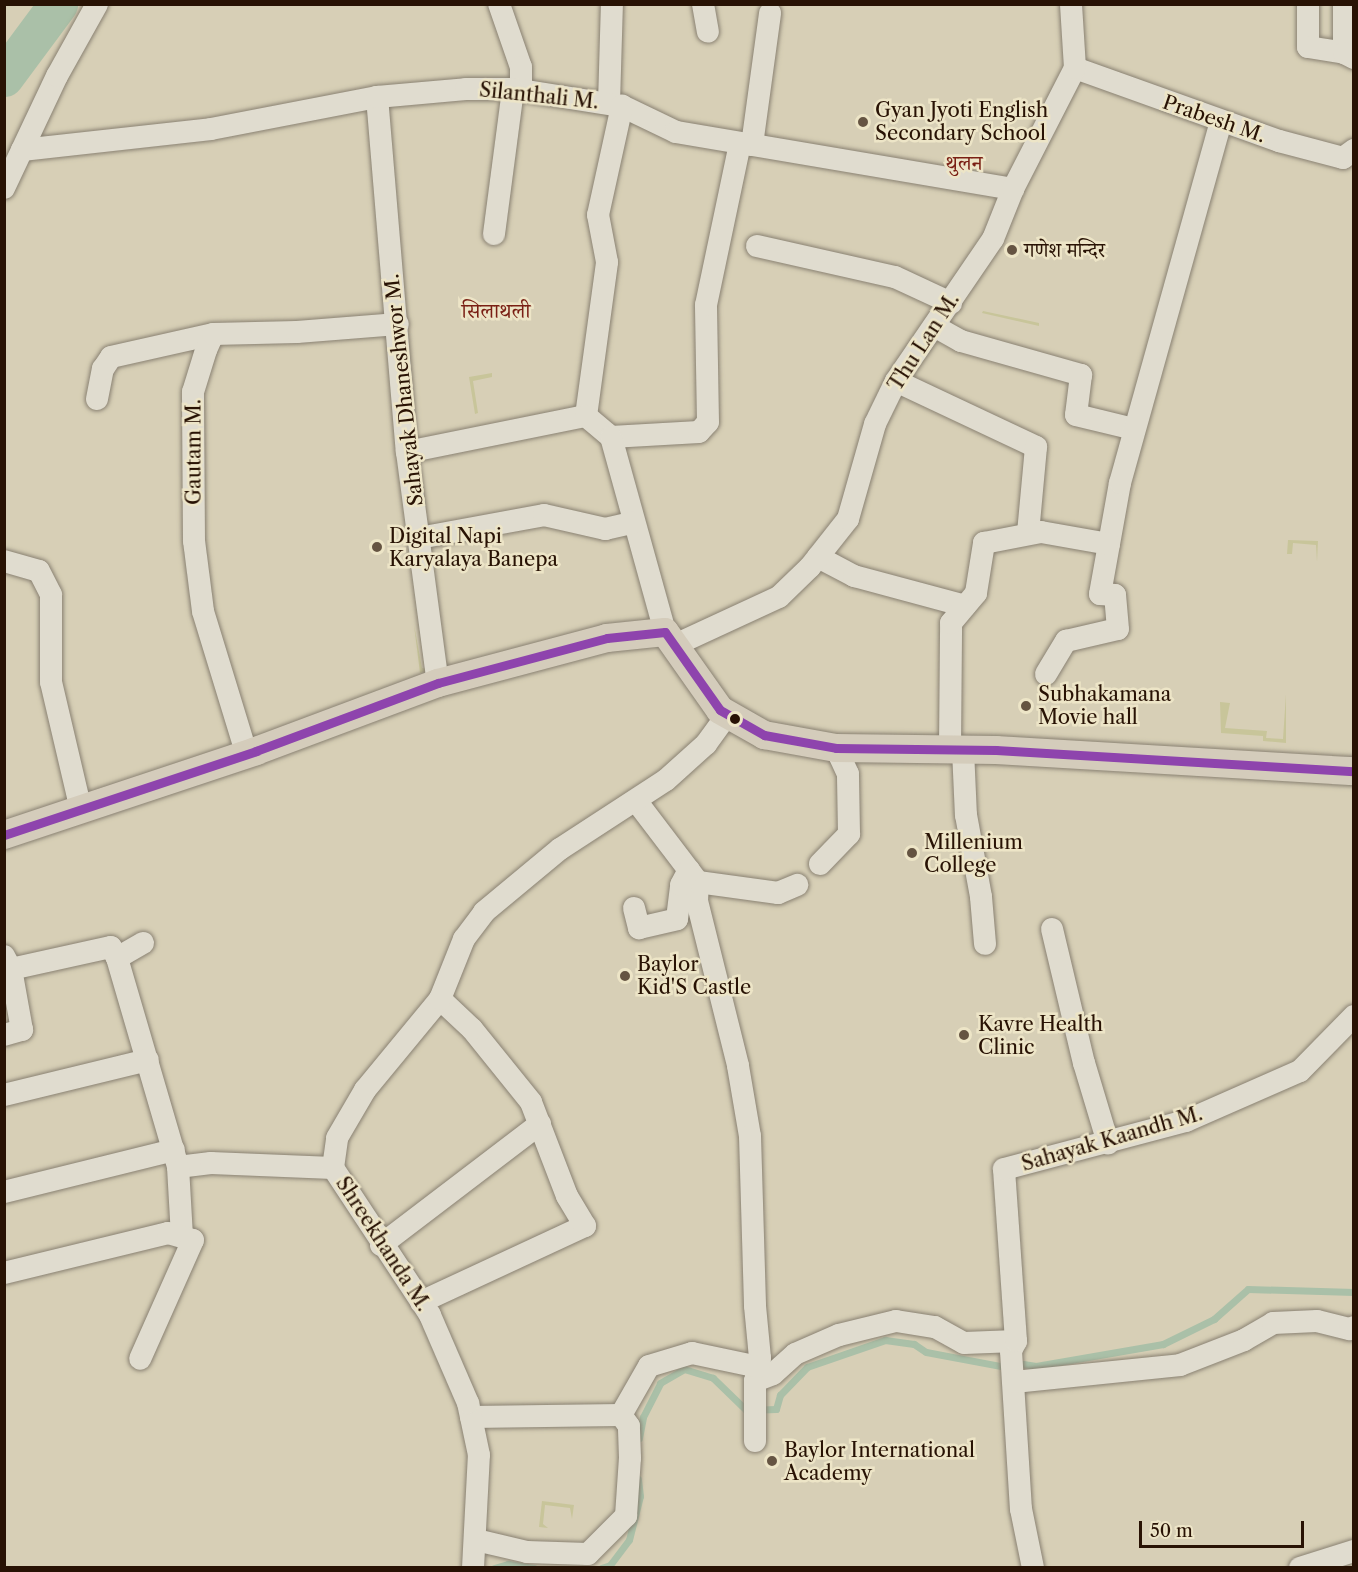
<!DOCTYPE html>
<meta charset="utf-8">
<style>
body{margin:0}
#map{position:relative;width:1358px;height:1572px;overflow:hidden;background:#d7cfb6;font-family:"Libre Caslon Text","Noto Serif Devanagari",serif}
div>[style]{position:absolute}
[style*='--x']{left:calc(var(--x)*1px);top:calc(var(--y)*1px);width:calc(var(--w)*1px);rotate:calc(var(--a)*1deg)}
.green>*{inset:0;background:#c8c59a}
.stream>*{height:7px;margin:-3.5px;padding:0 3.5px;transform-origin:3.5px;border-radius:3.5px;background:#aac0a8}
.river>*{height:39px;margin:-19.5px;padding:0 19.5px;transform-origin:19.5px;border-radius:19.5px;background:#aac0a8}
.roads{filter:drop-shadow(0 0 2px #898172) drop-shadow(0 0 2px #898172)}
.minor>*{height:22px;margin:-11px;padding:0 11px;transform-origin:11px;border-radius:11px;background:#e0dccf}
.major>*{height:28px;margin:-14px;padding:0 14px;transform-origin:14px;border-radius:14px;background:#d4ccbb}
.bus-1>*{height:9px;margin:-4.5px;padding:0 4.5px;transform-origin:4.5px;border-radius:4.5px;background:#8e44ad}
.dots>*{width:16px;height:16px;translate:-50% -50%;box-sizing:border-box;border:3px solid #ede5c7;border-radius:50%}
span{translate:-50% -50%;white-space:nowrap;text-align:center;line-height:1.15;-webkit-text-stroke:5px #ede5c7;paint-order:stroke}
.street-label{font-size:20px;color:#281204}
.poi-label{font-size:20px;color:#281204}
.left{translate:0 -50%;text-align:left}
.neighbourhood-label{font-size:21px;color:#7a1f14}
.frame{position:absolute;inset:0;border:6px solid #281204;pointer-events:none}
.scale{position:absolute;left:1139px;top:1521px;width:165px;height:27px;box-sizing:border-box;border:3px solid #281204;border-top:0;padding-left:8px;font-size:18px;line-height:21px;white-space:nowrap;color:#281204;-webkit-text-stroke:4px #ede5c7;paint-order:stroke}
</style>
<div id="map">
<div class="green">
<div style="clip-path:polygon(983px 311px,1039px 323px,1039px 326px,982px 313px)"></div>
<div style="clip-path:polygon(492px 373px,492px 377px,473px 381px,478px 413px,475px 414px,469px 377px)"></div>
<div style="clip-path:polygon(1288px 540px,1318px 541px,1317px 562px,1316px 545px,1293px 543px,1292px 554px,1287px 554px)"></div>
<div style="clip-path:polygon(414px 625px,422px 668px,432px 670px,420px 673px)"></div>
<div style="clip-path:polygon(1286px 694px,1286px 743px,1263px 741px,1263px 736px,1221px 733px,1220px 702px,1230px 703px,1225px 728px,1267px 731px,1266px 738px,1283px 739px)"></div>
<div style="clip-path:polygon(542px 1501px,574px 1505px,572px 1519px,570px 1508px,545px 1505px,543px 1524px,548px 1528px,539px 1527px)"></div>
</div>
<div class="stream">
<div style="--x:1023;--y:1364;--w:13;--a:9"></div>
<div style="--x:1036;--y:1366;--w:129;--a:-9.8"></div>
<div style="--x:1163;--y:1344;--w:57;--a:-26.1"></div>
<div style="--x:1214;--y:1319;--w:45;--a:-41.4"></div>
<div style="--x:1248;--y:1289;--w:106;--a:1.6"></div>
<div style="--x:639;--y:1438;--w:21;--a:-79"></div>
<div style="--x:643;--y:1417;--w:38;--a:-63"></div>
<div style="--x:660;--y:1383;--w:28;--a:-30"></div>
<div style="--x:684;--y:1369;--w:30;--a:17"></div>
<div style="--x:713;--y:1378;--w:46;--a:44.1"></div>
<div style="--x:746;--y:1410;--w:30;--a:-2"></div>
<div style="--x:776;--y:1409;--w:15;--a:-74"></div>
<div style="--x:780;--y:1395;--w:39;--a:-46"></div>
<div style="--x:807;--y:1367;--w:83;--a:-19.1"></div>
<div style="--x:885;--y:1340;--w:29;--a:8"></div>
<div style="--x:914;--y:1344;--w:14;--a:34"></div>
<div style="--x:926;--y:1352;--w:75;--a:10.7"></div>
<div style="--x:494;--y:1568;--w:15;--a:-16"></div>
<div style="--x:508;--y:1564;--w:26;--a:9"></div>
<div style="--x:601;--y:1568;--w:9;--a:-18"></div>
<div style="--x:610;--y:1565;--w:31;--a:-53"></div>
<div style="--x:629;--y:1540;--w:45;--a:-76"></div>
<div style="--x:640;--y:1496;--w:17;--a:-97"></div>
</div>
<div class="river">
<div style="--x:4;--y:77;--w:91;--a:-53.5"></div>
</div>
<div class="roads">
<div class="minor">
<div style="--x:499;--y:4;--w:67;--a:70.8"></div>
<div style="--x:521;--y:67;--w:24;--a:90"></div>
<div style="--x:703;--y:4;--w:28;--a:80"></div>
<div style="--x:1308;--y:4;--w:43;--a:90"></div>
<div style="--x:1308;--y:47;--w:36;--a:9"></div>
<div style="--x:1344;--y:4;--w:49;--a:90"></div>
<div style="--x:1344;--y:53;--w:11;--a:27"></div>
<div style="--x:1075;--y:68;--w:217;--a:19.7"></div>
<div style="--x:1279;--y:141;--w:66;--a:14.9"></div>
<div style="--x:1343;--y:158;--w:14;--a:-36"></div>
<div style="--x:377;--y:97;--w:356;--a:85.2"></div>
<div style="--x:407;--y:452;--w:233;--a:82.4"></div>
<div style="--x:609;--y:103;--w:99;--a:-88.3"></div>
<div style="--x:752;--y:145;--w:133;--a:-82.2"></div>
<div style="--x:22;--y:150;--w:190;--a:-6.3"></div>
<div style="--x:211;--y:129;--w:169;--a:-10.9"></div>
<div style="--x:377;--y:97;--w:89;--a:-5.1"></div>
<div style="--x:466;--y:89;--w:47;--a:0"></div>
<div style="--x:513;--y:89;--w:110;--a:8.9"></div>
<div style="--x:622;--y:106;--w:60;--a:25.7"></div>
<div style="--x:676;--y:132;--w:342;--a:9.6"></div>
<div style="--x:4;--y:188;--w:124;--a:-64.7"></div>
<div style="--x:57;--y:76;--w:82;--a:-60.9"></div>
<div style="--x:494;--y:234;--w:146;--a:-82.5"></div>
<div style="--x:757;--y:246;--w:141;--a:12.7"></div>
<div style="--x:895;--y:277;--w:62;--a:24.9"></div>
<div style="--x:934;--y:326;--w:31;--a:29"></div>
<div style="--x:961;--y:341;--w:125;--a:15.8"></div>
<div style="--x:1081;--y:375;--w:40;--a:97.1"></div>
<div style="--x:1076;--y:415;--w:60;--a:13.6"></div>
<div style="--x:896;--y:381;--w:155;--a:25.2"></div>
<div style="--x:1036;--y:447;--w:87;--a:95.3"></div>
<div style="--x:97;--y:399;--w:31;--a:-79"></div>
<div style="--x:103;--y:369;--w:14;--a:-56"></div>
<div style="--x:111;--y:357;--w:105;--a:-12.7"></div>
<div style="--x:586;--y:416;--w:155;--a:-82.2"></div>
<div style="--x:607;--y:262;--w:48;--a:-100.8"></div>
<div style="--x:598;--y:215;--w:112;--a:-77.6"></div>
<div style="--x:611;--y:437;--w:88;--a:-3.3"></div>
<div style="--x:699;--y:432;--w:13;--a:-48"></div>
<div style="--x:708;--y:422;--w:117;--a:-91"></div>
<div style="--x:706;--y:305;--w:165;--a:-78.1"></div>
<div style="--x:407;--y:452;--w:183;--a:-11.4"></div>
<div style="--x:586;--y:416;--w:33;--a:40"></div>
<div style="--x:611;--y:437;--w:202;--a:74.5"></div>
<div style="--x:419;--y:538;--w:127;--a:-10.4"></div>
<div style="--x:544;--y:515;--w:63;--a:12.9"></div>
<div style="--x:605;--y:529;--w:28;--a:-13"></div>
<div style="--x:818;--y:557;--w:41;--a:27.8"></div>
<div style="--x:854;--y:576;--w:115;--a:15.1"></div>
<div style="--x:4;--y:561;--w:36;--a:16"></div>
<div style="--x:39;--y:571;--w:27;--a:63"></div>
<div style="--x:51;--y:595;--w:87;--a:90"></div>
<div style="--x:51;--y:682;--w:131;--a:76.8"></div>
<div style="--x:675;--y:645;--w:115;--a:-24.8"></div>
<div style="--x:779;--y:597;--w:43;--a:-44.1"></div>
<div style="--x:810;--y:567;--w:61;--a:-51.6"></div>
<div style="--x:848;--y:519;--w:99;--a:-74.1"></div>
<div style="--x:875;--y:424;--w:48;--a:-64"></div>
<div style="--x:896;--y:381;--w:172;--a:-55.7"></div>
<div style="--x:993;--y:239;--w:54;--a:-68.2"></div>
<div style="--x:1013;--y:189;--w:136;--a:-62.9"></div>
<div style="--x:1075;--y:68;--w:64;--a:-93.6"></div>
<div style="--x:1046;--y:674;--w:39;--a:-59"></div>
<div style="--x:1066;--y:641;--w:53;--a:-13"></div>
<div style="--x:1118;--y:629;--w:34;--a:-95"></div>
<div style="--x:1115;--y:595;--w:15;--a:-176"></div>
<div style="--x:1100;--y:594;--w:113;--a:-79.8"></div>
<div style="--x:1120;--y:483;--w:375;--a:-74.4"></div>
<div style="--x:950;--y:749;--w:126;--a:-89.5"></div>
<div style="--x:951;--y:623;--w:39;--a:-50"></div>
<div style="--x:976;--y:593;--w:51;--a:-80.9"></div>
<div style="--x:984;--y:543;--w:58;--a:-10.9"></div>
<div style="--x:1041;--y:532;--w:69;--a:10"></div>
<div style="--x:963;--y:750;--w:65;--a:87.4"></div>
<div style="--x:966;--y:815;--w:83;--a:79.6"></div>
<div style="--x:981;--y:897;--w:47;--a:85.1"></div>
<div style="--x:246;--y:752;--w:147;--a:-107"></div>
<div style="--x:203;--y:611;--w:71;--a:-97.3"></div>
<div style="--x:194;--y:541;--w:149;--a:-90.4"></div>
<div style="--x:193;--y:392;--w:44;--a:-72.8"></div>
<div style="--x:206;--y:350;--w:17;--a:-66"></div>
<div style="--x:213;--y:334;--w:84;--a:-1.4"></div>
<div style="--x:297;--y:332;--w:101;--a:-4.5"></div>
<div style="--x:637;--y:802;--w:101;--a:52.7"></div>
<div style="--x:698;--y:882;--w:19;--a:93"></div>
<div style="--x:697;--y:901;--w:170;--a:76"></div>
<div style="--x:738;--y:1066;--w:71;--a:80.3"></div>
<div style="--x:750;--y:1136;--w:170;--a:88.3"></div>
<div style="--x:755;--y:1306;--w:52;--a:84.5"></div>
<div style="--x:760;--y:1358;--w:24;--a:102"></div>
<div style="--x:755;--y:1381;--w:60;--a:90"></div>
<div style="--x:820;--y:864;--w:42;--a:-46"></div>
<div style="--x:849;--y:834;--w:60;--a:-91"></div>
<div style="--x:848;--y:774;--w:29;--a:-115"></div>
<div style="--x:698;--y:882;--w:81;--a:7.8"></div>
<div style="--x:778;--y:893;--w:21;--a:-23"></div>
<div style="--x:634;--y:908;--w:21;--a:76"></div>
<div style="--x:639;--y:928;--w:39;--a:-13"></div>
<div style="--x:677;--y:919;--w:34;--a:-83"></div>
<div style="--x:681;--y:885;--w:17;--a:-62"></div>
<div style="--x:1052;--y:929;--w:138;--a:76.6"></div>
<div style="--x:1084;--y:1063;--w:84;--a:73.3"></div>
<div style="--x:143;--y:943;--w:30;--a:150"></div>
<div style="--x:117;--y:958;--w:218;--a:73.7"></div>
<div style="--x:178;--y:1167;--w:33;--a:-7"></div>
<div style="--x:211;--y:1163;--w:122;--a:2.3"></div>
<div style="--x:4;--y:956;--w:15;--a:62"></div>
<div style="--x:11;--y:969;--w:102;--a:-12.4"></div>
<div style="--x:111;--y:947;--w:13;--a:61"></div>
<div style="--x:4;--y:1035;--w:19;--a:-16"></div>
<div style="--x:22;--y:1030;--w:62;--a:-100.2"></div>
<div style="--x:4;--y:1095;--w:148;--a:-13.7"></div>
<div style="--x:178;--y:1167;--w:70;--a:86.7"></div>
<div style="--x:4;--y:1192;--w:175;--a:-13.9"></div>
<div style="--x:381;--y:1245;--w:200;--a:-37.3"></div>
<div style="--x:4;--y:1273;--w:169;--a:-13.7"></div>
<div style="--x:168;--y:1233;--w:26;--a:16"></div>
<div style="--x:193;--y:1240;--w:130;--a:114"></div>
<div style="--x:421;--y:1302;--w:181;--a:-24.9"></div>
<div style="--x:585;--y:1226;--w:35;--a:-121"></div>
<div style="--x:567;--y:1196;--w:101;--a:-111"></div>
<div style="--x:531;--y:1102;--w:94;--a:-128.9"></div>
<div style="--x:472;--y:1029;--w:44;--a:-136.8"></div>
<div style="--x:1016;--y:1341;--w:11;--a:117"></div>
<div style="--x:1011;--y:1351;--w:158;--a:86.4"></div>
<div style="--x:1021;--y:1509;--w:60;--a:78.5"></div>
<div style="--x:755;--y:1381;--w:19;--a:-21"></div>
<div style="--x:773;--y:1374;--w:30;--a:-42"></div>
<div style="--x:795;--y:1354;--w:48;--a:-23.4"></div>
<div style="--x:839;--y:1335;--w:59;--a:-13.8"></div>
<div style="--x:896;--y:1321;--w:39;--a:9"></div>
<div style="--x:935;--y:1327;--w:33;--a:29"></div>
<div style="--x:964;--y:1343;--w:52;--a:-2.2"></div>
<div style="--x:1016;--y:1341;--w:172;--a:-94"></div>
<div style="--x:1004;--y:1169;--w:188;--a:-14.8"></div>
<div style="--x:1186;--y:1121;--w:124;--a:-23.7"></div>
<div style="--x:1300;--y:1071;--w:77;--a:-45.5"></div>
<div style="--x:1014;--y:1382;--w:167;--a:-5.8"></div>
<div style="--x:1180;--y:1365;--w:69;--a:-21.3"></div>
<div style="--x:1244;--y:1340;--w:34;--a:-30"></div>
<div style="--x:1273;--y:1323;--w:44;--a:-2.6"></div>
<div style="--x:1317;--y:1321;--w:34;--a:14"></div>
<div style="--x:1350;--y:1329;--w:4;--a:-27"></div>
<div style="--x:621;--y:1415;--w:56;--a:-60.3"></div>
<div style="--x:649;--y:1366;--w:45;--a:-16.8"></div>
<div style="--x:692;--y:1353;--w:68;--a:11.8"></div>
<div style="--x:471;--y:1417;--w:150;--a:-0.8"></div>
<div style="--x:476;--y:1540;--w:52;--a:13.2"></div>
<div style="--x:527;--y:1552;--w:61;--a:1.9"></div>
<div style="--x:588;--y:1554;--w:54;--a:-45"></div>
<div style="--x:626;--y:1516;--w:58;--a:-86.1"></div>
<div style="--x:630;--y:1458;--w:32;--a:-92"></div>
<div style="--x:629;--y:1426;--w:14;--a:-126"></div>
<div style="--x:473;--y:1568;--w:113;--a:-87"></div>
<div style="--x:479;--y:1455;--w:53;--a:-101.9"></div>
<div style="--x:468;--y:1403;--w:96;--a:-113.4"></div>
<div style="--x:430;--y:1315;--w:176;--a:-123.4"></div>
<div style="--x:333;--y:1168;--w:30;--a:-82"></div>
<div style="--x:337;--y:1138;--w:56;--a:-59.7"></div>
<div style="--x:365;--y:1090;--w:118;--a:-50.5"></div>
<div style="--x:440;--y:999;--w:65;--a:-68.2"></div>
<div style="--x:464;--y:939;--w:34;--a:-53"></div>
<div style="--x:484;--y:912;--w:99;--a:-39.7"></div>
<div style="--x:560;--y:849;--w:126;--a:-33.1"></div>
<div style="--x:666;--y:780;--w:54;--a:-42"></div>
<div style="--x:706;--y:744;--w:36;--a:-54"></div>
<div style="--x:1300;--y:1568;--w:57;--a:-17.5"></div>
</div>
<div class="major">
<div style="--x:4;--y:835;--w:266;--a:-18.4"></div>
<div style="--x:256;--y:751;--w:194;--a:-20.5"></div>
<div style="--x:438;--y:683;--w:175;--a:-14.9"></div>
<div style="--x:607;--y:638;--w:58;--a:-5.9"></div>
<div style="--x:665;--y:632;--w:95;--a:54.8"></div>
<div style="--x:720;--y:710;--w:51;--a:29.6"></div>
<div style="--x:764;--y:735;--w:73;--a:10.2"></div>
<div style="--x:836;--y:748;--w:160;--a:0.7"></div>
<div style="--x:996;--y:750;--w:359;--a:3.4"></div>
</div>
</div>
<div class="bus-1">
<div style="--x:4;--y:835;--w:266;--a:-18.4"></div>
<div style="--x:256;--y:751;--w:194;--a:-20.5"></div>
<div style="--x:438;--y:683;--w:175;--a:-14.9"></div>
<div style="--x:607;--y:638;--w:58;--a:-5.9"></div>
<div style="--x:665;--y:632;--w:95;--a:54.8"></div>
<div style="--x:720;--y:710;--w:51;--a:29.6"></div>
<div style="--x:764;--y:735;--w:73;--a:10.2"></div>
<div style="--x:836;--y:748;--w:160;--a:0.7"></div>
<div style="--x:996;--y:750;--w:359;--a:3.4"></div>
</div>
<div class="dots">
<div style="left:863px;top:122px;background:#655442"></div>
<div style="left:1012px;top:250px;background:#655442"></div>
<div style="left:377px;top:547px;background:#655442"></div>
<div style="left:1026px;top:706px;background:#655442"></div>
<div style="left:735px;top:719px;background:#281204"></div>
<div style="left:912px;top:853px;background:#655442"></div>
<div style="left:625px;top:976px;background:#655442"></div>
<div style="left:964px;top:1035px;background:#655442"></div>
<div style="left:772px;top:1461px;background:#655442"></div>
</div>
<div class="street-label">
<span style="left:539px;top:96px;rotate:6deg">Silanthali M.</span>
<span style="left:1214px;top:119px;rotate:19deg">Prabesh M.</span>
<span style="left:924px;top:342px;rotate:-57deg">Thu Lan M.</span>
<span style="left:404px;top:390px;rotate:-96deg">Sahayak Dhaneshwor M.</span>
<span style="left:194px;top:452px;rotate:-90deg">Gautam M.</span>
<span style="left:1112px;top:1139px;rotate:-16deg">Sahayak Kaandh M.</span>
<span style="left:383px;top:1244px;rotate:57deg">Shreekhanda M.</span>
</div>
<div class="poi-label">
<span class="left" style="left:875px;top:122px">Gyan Jyoti English<br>Secondary School</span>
<span class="left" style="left:1024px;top:250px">गणेश मन्दिर</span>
<span class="left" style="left:389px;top:548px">Digital Napi<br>Karyalaya Banepa</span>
<span class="left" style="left:1038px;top:706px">Subhakamana<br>Movie hall</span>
<span class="left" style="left:924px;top:854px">Millenium<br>College</span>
<span class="left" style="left:637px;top:976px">Baylor<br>Kid'S Castle</span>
<span class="left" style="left:978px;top:1036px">Kavre Health<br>Clinic</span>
<span class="left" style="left:784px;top:1462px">Baylor International<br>Academy</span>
</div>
<div class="neighbourhood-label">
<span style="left:964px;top:163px">थुलन</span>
<span style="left:496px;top:311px">सिलाथली</span>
</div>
<div class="frame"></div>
<div class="scale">50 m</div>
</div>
